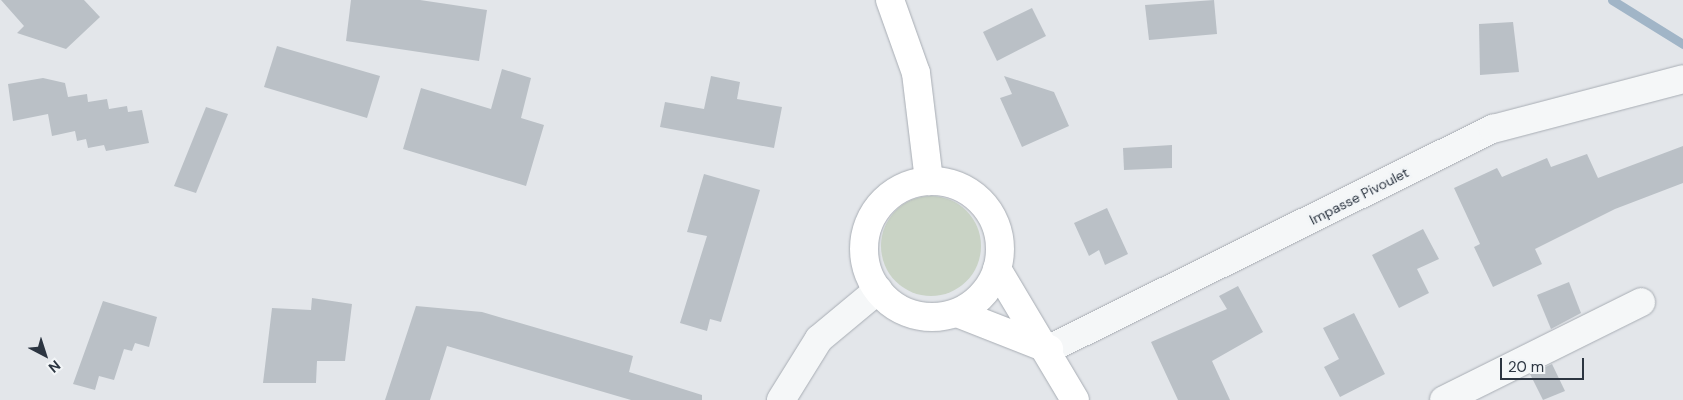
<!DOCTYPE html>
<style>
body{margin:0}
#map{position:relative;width:1683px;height:400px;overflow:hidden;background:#e3e6ea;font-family:"DM Sans",sans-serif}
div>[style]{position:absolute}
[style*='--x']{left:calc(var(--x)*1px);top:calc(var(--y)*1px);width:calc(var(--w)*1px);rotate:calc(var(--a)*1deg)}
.green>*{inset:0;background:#c9d3c5}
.round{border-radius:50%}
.stream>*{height:9px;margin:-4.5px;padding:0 4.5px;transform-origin:4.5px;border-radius:4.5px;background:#a1b5c7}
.building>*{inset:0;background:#bac0c6}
.roads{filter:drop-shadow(0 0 1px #a8adb4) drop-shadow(0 0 1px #a8adb4)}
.minor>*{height:28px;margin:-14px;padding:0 14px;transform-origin:14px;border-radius:14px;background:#f5f7f8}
.tertiary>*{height:28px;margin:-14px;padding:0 14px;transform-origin:14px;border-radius:14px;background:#f5f7f8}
.secondary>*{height:28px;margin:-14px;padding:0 14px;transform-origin:14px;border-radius:14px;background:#fff}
.secondary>.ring{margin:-14px;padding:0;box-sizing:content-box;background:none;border:28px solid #fff;border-radius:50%}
span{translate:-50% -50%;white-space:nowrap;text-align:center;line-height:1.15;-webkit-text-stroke:5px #f2f5f7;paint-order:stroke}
.street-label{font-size:14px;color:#2c3541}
.north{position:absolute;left:20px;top:330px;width:50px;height:50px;-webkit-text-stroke:4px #f2f5f7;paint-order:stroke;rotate:140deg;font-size:14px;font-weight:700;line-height:20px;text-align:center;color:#2c3541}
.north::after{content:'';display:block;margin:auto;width:18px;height:22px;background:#2c3541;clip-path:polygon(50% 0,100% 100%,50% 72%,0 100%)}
.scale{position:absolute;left:1500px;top:358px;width:84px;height:22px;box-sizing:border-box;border:2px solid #2c3541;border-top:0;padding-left:6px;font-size:15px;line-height:18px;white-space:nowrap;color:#2c3541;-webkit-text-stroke:4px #f2f5f7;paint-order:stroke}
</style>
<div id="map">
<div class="green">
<div class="round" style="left:881px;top:196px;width:100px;height:100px"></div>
</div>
<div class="stream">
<div style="--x:1612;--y:0;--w:84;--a:31.8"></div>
</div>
<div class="building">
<div style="clip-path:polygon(1px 0,84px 0,100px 17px,66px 49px,17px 33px,24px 26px)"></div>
<div style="clip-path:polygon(351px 0,420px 0,487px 10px,479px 61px,346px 41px)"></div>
<div style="clip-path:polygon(1214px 0,1217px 34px,1149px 40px,1145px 5px)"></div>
<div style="clip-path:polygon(1032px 8px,1046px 36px,997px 61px,983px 32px)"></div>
<div style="clip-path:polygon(1513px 22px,1519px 72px,1480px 75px,1479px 24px)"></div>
<div style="clip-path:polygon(277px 46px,380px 76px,367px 118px,264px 87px)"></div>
<div style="clip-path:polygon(502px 69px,531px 78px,521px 118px,544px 125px,526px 186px,403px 149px,421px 88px,491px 109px)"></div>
<div style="clip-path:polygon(711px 76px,740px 82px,737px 99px,782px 107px,774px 148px,660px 127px,665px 102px,704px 109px)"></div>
<div style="clip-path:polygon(1004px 76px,1054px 92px,1069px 126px,1022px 147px,1000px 98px,1012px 94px)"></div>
<div style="clip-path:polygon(43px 78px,65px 83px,68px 97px,87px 94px,88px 102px,107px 99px,109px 109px,127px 106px,128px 112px,142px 110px,149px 143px,106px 151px,104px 145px,88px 148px,86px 139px,77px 141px,75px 131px,52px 136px,48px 114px,13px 121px,8px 84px)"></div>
<div style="clip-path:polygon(206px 107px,228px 114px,196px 193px,174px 186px)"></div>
<div style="clip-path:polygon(1172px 145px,1172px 168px,1124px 170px,1123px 148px)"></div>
<div style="clip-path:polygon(1683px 146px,1683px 183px,1615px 209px,1535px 249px,1542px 264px,1493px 287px,1474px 247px,1480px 244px,1454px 188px,1497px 168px,1502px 177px,1547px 158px,1551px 167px,1587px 154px,1598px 178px)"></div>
<div style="clip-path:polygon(704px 174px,760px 190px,721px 322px,710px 319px,707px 331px,680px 323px,707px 236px,687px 232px)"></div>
<div style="clip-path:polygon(1107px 208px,1128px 254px,1105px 265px,1099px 250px,1089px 256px,1074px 223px)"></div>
<div style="clip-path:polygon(1423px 229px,1439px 259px,1417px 269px,1429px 293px,1399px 308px,1372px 255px)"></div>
<div style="clip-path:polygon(1569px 282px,1581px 313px,1551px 329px,1537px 295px)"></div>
<div style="clip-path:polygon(1238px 286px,1263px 332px,1212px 361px,1230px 400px,1178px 400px,1151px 342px,1227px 309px,1219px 296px)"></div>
<div style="clip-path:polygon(312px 298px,352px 304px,345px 361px,317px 361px,316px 383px,263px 383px,272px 308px,311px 310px)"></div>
<div style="clip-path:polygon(103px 301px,157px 317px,149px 347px,135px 343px,132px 351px,124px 349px,114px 380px,99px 376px,95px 390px,73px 384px)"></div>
<div style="clip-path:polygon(416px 306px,482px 312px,633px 356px,629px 372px,702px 395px,702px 400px,631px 400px,447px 346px,430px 400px,385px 400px)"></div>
<div style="clip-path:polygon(1354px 313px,1385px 374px,1340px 397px,1324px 367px,1339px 359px,1323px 328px)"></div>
<div style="clip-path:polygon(1552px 364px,1565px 391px,1543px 400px,1530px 374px)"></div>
</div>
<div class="roads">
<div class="minor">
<div style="--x:1049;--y:349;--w:496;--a:-26.4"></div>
<div style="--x:1493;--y:129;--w:196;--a:-14.7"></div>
<div style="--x:1444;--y:400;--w:220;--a:-26.4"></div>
</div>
<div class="tertiary">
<div style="--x:781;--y:400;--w:72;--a:-58.1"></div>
<div style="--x:819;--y:339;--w:77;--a:-39.7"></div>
</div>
<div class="secondary">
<div style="--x:890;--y:0;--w:77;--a:70.4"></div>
<div style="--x:916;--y:73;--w:109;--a:83.1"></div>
<div class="ring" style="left:864px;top:181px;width:108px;height:108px"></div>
<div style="--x:997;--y:269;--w:152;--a:59.2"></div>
<div style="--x:957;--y:313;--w:99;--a:21.4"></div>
</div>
</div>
<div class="street-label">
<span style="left:1359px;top:196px;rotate:-27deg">Impasse Pivoulet</span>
</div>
<div class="north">N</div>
<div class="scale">20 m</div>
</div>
